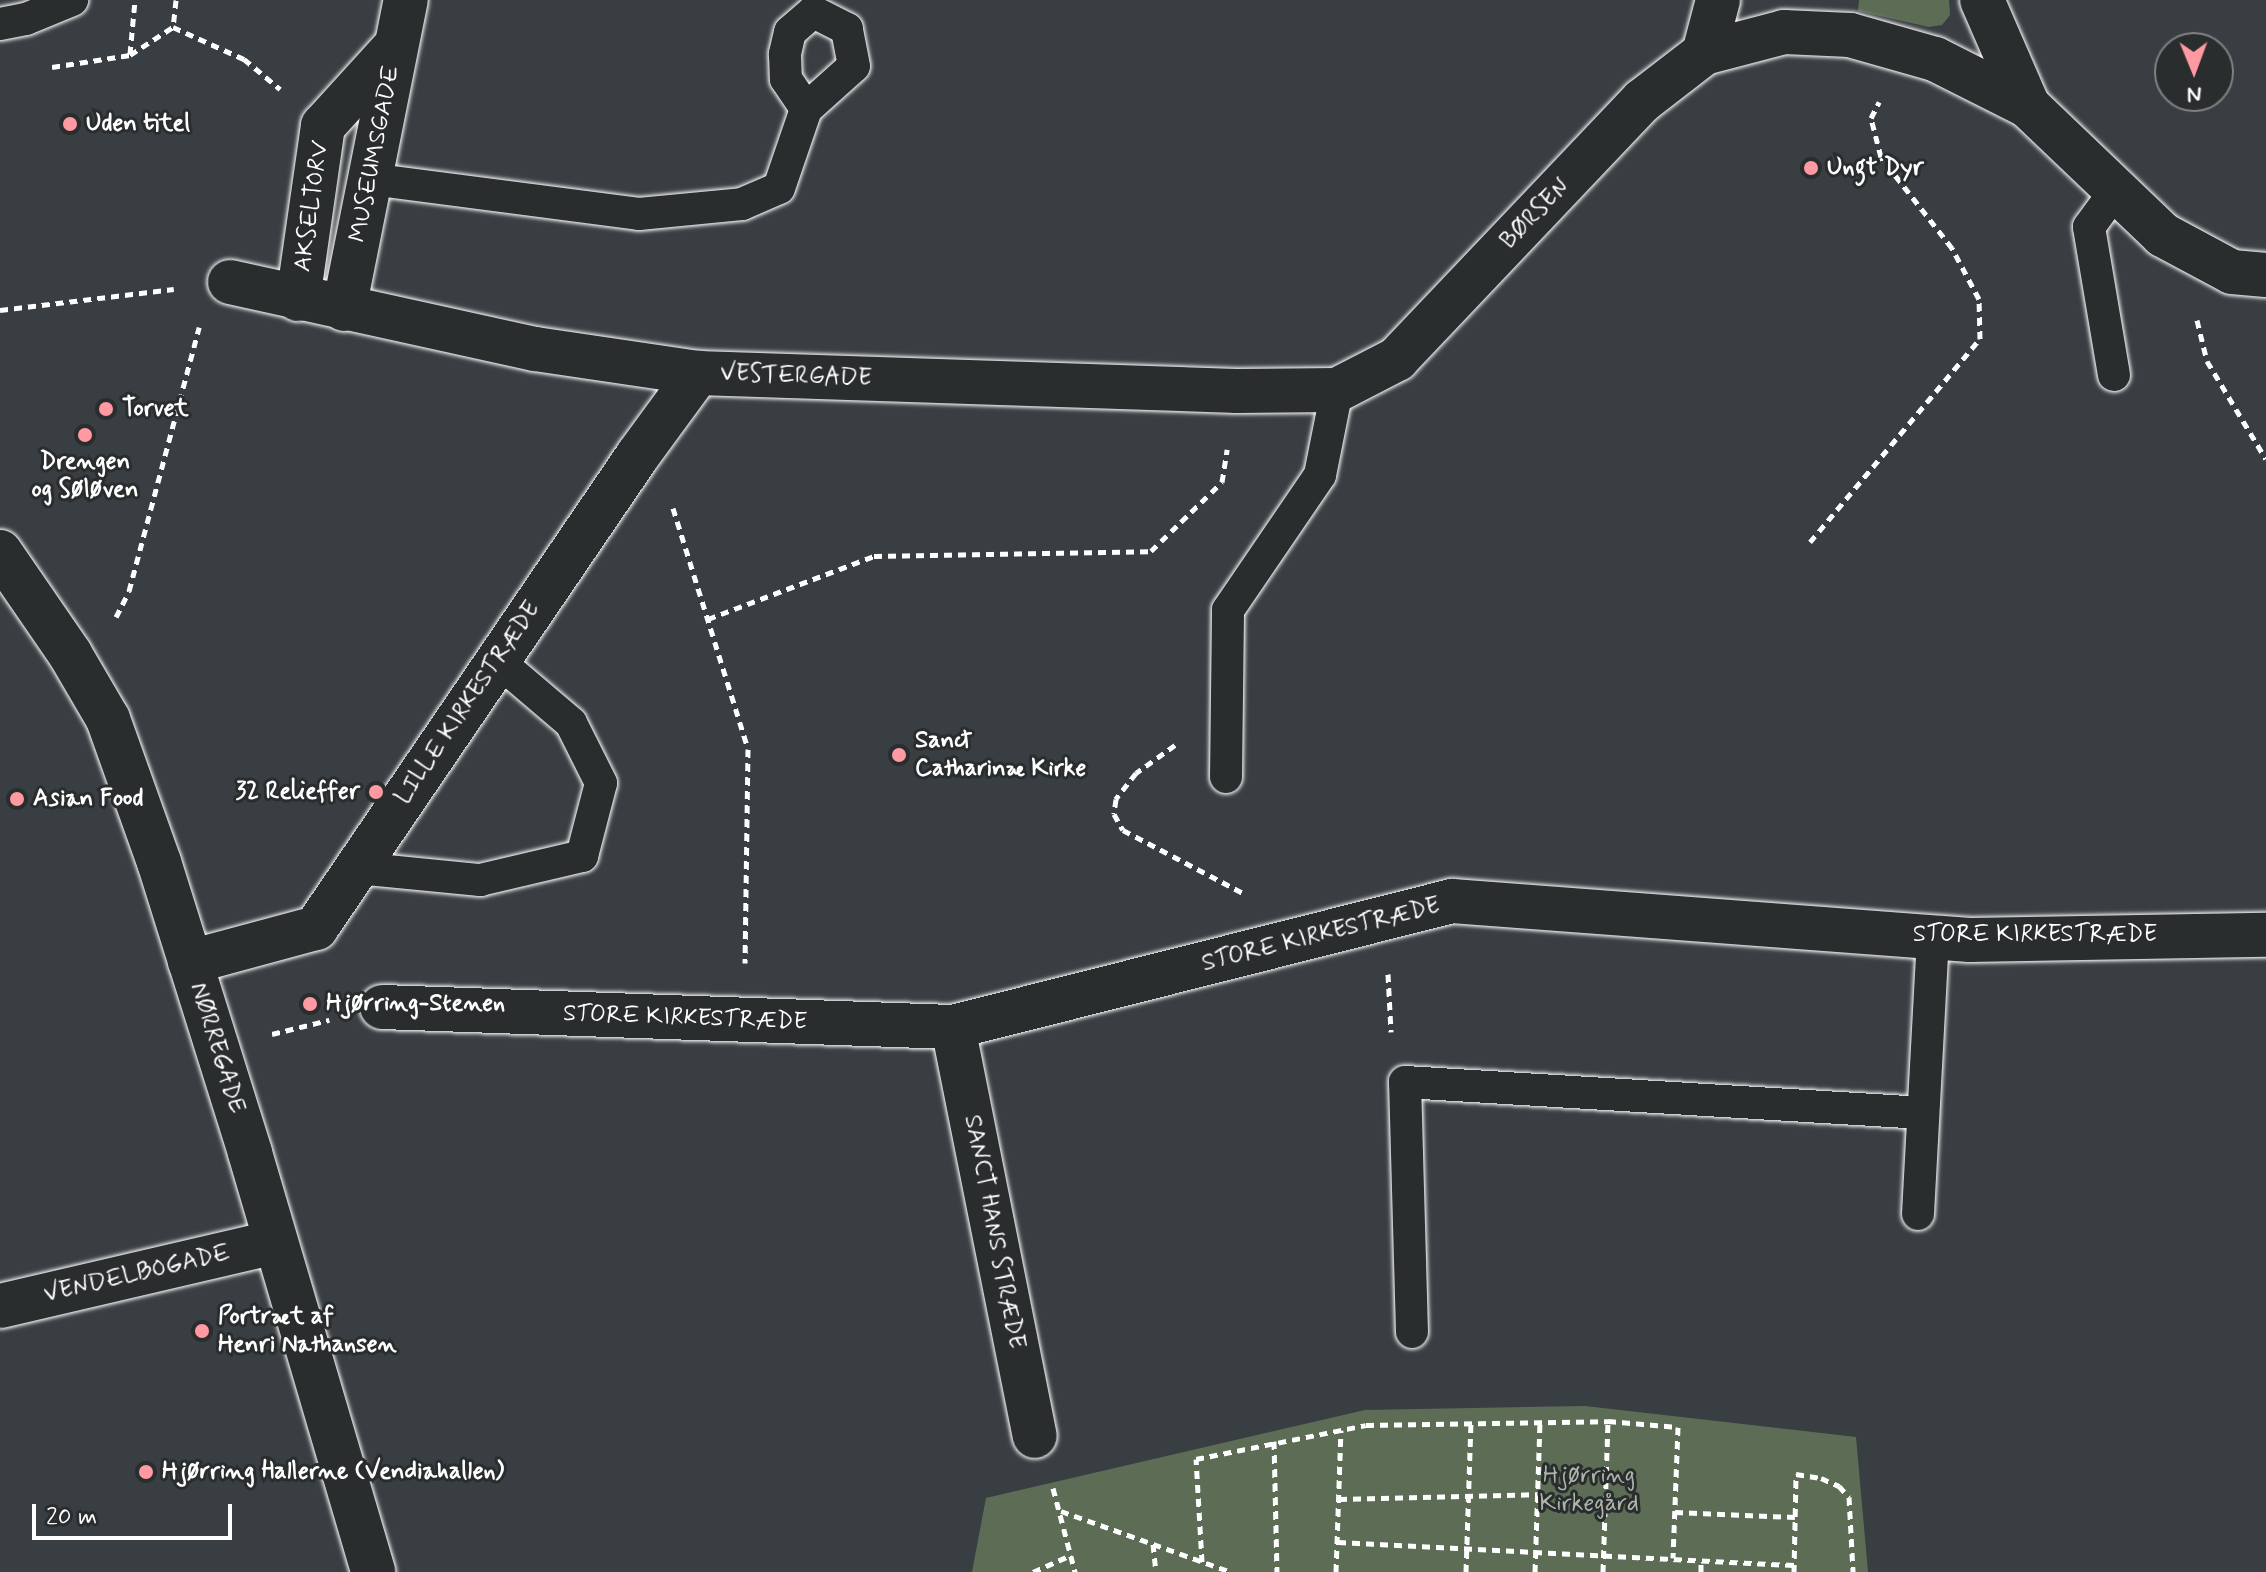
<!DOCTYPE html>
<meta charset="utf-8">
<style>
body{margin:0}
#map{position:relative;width:2266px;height:1572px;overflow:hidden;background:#393e43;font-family:Mynerve,sans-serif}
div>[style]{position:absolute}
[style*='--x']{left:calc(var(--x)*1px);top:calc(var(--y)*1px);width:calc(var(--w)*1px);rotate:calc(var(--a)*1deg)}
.green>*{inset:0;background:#5d6d55}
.path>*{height:5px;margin-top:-2.5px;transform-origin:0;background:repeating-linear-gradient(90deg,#fff 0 8px,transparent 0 14px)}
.roads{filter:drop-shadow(0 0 2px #fff) drop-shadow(0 0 2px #fff)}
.service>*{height:32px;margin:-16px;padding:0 16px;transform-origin:16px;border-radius:16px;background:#2a2d2e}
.minor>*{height:44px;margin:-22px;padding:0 22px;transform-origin:22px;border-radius:22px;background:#2a2d2e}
.dots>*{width:22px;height:22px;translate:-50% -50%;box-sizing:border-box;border:4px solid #2a2d2e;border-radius:50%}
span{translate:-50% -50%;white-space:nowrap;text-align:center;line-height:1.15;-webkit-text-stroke:6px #2a2d2e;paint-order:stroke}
.poi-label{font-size:24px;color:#fff;font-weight:700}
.left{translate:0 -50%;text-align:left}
.right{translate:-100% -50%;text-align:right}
.street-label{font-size:24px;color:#fff}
.park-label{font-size:24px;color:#aeb6aa}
.north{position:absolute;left:2154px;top:32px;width:80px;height:80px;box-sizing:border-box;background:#2a2d2e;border:2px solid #7f8182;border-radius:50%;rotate:179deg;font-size:22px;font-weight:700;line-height:32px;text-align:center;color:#fff}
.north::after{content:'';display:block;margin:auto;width:28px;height:36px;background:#ff9aa2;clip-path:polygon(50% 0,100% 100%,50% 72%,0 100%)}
.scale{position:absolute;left:32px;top:1504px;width:200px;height:36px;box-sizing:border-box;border:4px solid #fff;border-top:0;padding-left:10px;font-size:24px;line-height:28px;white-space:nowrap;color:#fff;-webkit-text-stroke:6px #2a2d2e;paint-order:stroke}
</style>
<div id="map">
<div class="green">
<div style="clip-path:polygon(1859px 0,1949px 0,1950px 15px,1942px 25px,1929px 27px,1858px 11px)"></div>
<div style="clip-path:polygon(1585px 1406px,1856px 1437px,1868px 1572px,972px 1572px,986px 1498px,1365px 1410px)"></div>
</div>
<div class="path">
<div style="--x:176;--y:0;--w:27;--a:96"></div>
<div style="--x:173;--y:27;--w:78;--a:24.3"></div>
<div style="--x:244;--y:59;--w:47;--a:39.8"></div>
<div style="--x:130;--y:54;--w:54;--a:-84.7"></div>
<div style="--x:52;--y:67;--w:79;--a:-8.7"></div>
<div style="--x:130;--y:55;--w:51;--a:-33.1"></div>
<div style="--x:0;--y:310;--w:175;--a:-6.9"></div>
<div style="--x:2197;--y:320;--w:42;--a:76.3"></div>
<div style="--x:2207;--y:361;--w:114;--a:59"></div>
<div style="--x:673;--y:508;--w:252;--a:72.7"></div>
<div style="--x:748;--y:749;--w:214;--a:90.8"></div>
<div style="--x:1810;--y:542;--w:265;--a:-50.1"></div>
<div style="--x:1980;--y:339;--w:40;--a:-91.4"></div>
<div style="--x:1979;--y:299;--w:58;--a:-117.9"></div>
<div style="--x:1952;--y:248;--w:115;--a:-128"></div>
<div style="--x:1881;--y:157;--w:40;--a:-104.4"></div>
<div style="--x:1871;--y:118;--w:18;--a:-63"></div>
<div style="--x:116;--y:617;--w:29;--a:-63"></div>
<div style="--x:129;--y:591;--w:273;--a:-75.1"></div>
<div style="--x:708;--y:619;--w:178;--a:-20.8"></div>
<div style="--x:874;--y:556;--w:277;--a:-1"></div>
<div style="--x:1151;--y:551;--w:99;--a:-44.2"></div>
<div style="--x:1222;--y:482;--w:33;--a:-81"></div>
<div style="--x:1175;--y:745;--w:48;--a:144.3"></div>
<div style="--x:1136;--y:773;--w:33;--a:128"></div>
<div style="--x:1116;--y:799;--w:15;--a:98"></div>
<div style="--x:1114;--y:814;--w:18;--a:61"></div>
<div style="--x:1123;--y:830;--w:136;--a:27.7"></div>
<div style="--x:1388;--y:974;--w:58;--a:87"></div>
<div style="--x:272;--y:1034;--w:59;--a:-13.8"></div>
<div style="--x:1274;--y:1441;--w:131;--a:88.7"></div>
<div style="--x:1053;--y:1488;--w:87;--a:75.3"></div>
<div style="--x:1339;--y:1499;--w:199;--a:-1.4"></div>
<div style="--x:1061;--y:1511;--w:181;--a:19.7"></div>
<div style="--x:1675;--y:1512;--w:120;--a:2.4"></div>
<div style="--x:1338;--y:1542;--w:457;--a:2.9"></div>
<div style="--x:1153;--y:1544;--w:28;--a:84"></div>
<div style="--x:1202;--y:1562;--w:103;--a:-93.3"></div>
<div style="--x:1196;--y:1459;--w:173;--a:-11.3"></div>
<div style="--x:1366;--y:1425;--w:242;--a:-0.9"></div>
<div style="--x:1608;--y:1421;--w:70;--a:4.9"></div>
<div style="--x:1678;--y:1427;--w:131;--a:92.2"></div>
<div style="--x:1033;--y:1572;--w:42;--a:-24.1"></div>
<div style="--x:1336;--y:1572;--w:142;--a:-88"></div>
<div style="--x:1466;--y:1572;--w:149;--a:-88.1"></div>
<div style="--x:1535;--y:1572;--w:150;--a:-88.1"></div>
<div style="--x:1603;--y:1572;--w:151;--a:-88.1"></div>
<div style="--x:1701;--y:1572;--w:12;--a:-90"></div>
<div style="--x:1794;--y:1572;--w:98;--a:-88.8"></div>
<div style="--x:1796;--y:1474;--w:25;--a:9"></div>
<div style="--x:1821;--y:1478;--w:20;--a:24"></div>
<div style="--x:1839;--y:1486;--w:15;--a:48"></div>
<div style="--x:1849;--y:1497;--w:75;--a:86.9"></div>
</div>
<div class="roads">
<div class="service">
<div style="--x:0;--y:24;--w:26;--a:-11"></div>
<div style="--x:26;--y:19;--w:50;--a:-22.4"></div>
<div style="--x:370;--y:179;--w:271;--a:7.4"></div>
<div style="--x:639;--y:214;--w:103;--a:-5.5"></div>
<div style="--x:742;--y:204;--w:40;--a:-23.4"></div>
<div style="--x:779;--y:188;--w:83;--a:-71.1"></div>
<div style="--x:806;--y:109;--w:64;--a:-41.9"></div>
<div style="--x:854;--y:66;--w:38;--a:-101"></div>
<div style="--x:847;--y:29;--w:38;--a:-153"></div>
<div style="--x:813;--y:12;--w:30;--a:139"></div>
<div style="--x:790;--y:32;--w:23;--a:103"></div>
<div style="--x:785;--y:54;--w:25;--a:88"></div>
<div style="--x:786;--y:79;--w:36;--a:56"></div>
<div style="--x:2114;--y:375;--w:150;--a:-99.6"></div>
<div style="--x:2089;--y:227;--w:46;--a:-53.9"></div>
<div style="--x:1226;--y:777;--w:167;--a:-89.3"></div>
<div style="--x:1228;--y:610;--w:163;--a:-55.7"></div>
<div style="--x:1320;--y:475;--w:87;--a:-78.7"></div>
<div style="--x:357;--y:868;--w:124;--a:5.6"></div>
<div style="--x:480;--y:880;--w:105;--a:-13.2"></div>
<div style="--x:582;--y:856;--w:75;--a:-75.4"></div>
<div style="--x:601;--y:783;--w:67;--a:-116.6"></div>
<div style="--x:571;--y:723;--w:97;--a:-139.6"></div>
<div style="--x:1918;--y:1214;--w:277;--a:-86.9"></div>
<div style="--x:1412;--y:1332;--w:250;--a:-91.6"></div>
<div style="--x:1405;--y:1082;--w:519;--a:3.42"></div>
</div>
<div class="minor">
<div style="--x:1982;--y:0;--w:116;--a:66.5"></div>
<div style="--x:1704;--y:53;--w:55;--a:-75.2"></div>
<div style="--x:230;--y:282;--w:312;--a:12.4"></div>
<div style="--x:535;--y:349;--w:165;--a:8.4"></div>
<div style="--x:698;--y:373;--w:539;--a:1.91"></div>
<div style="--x:1237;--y:391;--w:100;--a:-0.6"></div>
<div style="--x:1337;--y:390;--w:68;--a:-27.3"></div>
<div style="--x:1397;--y:359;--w:356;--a:-46.5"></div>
<div style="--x:1642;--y:101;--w:78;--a:-37.7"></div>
<div style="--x:1704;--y:53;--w:83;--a:-14.7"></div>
<div style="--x:1784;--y:32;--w:66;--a:2.6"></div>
<div style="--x:1850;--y:35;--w:88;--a:15.8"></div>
<div style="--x:1935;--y:59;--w:104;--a:26.8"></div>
<div style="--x:2028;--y:106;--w:187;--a:43.7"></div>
<div style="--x:2163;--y:235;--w:78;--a:28.2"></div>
<div style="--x:2232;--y:272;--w:34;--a:5"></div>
<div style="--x:298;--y:299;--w:175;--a:-81.8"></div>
<div style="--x:323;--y:126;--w:107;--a:-47.7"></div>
<div style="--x:344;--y:309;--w:315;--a:-78.7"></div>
<div style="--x:0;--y:552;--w:124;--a:55.5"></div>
<div style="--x:70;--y:654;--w:75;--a:59.7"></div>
<div style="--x:108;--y:719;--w:152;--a:70.4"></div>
<div style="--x:159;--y:862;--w:305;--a:72.6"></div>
<div style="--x:250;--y:1153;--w:437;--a:73.6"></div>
<div style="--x:190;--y:962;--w:131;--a:-15.1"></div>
<div style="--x:316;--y:928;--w:572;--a:-55.75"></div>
<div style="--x:638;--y:455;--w:102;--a:-53.8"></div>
<div style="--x:382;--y:1007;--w:571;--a:2.01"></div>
<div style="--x:953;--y:1027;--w:515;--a:-14.17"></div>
<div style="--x:1452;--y:901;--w:519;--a:4.31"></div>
<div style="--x:1970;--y:940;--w:296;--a:-1"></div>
<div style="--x:953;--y:1027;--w:417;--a:78.7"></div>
<div style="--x:0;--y:1306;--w:281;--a:-13.1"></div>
</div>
</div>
<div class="dots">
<div style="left:70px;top:124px;background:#ff9aa2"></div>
<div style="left:1811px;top:168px;background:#ff9aa2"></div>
<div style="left:106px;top:409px;background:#ff9aa2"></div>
<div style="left:85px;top:435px;background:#ff9aa2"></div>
<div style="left:899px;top:755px;background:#ff9aa2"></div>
<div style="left:376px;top:792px;background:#ff9aa2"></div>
<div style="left:17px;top:799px;background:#ff9aa2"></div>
<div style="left:310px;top:1004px;background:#ff9aa2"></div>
<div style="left:202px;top:1331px;background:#ff9aa2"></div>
<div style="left:146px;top:1472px;background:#ff9aa2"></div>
</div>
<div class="poi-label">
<span class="left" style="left:86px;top:124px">Uden titel</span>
<span class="left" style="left:1827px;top:168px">Ungt Dyr</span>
<span class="left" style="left:122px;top:409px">Torvet</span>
<span style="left:85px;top:476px">Drengen<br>og Søløven</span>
<span class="left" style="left:915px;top:755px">Sanct<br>Catharinæ Kirke</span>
<span class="right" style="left:360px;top:792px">32 Relieffer</span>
<span class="left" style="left:33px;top:799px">Asian Food</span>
<span class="left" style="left:326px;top:1004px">Hjørring-Stenen</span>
<span class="left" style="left:218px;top:1331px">Portræt af<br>Henri Nathansen</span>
<span class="left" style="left:162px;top:1472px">Hjørring Hallerne (Vendiahallen)</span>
</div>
<div class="street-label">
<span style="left:375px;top:154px;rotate:-79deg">MUSEUMSGADE</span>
<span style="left:312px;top:206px;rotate:-82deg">AKSELTORV</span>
<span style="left:1535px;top:214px;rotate:-46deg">BØRSEN</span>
<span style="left:796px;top:376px;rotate:2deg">VESTERGADE</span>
<span style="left:468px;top:703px;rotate:-56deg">LILLE KIRKESTRÆDE</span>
<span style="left:1321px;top:935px;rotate:-14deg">STORE KIRKESTRÆDE</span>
<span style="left:2035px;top:935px">STORE KIRKESTRÆDE</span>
<span style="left:685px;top:1018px;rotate:2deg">STORE KIRKESTRÆDE</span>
<span style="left:217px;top:1048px;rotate:73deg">NØRREGADE</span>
<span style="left:994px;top:1232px;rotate:79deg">SANCT HANS STRÆDE</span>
<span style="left:137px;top:1274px;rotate:-13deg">VENDELBOGADE</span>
</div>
<div class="park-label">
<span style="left:1589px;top:1490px">Hjørring<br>Kirkegård</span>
</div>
<div class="north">N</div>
<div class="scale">20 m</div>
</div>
